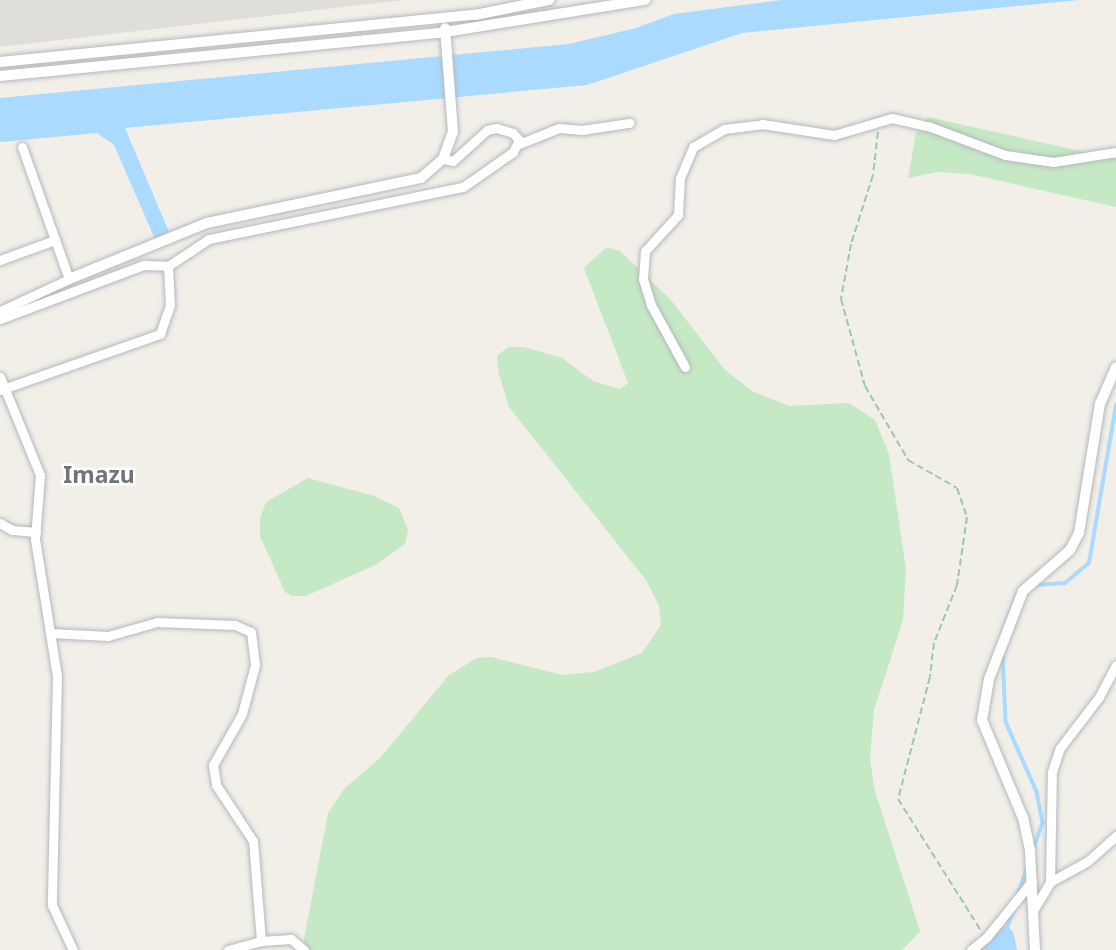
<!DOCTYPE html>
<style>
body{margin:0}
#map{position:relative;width:1116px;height:950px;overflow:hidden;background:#f1efe8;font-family:"Noto Sans",sans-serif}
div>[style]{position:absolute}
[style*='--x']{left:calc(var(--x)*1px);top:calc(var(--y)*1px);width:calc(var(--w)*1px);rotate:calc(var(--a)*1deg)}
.industrial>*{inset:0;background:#e0deda}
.green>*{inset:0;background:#c5e8c5}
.water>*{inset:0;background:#aadaff}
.stream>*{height:3.5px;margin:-1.75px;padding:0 1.75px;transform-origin:1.75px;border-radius:1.75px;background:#aadaff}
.river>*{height:19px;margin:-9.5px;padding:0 9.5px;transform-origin:9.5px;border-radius:9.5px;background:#aadaff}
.path>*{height:2px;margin-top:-1px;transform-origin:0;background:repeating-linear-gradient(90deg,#9cc7a9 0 7px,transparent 0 10.5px)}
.roads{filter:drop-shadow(0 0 2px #b5b8bc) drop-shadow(0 0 2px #b5b8bc)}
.minor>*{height:9px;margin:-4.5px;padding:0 4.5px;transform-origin:4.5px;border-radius:4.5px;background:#fff}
.tertiary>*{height:10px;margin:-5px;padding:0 5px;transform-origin:5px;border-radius:5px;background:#fff}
span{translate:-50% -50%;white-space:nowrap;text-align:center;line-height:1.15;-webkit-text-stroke:5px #fff;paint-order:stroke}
.quarter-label{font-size:23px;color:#70757a;font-weight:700}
</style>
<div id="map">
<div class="industrial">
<div style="clip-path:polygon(0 0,403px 0,0 47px)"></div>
</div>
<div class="green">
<div style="clip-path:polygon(928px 117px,1116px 159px,1116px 207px,970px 174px,937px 172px,908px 178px,916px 133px)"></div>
<div style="clip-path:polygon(607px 247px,620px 251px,670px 299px,725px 370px,752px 391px,789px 406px,849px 403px,875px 420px,889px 454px,906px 569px,903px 620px,874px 710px,870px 758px,874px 788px,920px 931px,902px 950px,302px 950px,328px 813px,344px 789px,381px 757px,449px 675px,477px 658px,491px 657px,563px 675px,594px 672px,642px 653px,661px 625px,659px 606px,646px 580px,509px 407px,499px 374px,497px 356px,508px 347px,524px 347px,562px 358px,593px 381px,620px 389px,628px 383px,584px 268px)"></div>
<div style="clip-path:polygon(308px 478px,374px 496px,399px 508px,408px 530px,405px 544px,375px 565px,306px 596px,292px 596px,285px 592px,260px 536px,260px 518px,266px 502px)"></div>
</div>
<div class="water">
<div style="clip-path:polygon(782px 0,1079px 0,742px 33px,587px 85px,125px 128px,169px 232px,155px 239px,114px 145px,97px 133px,0 142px,0 98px,569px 44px,636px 28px,674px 14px)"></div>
</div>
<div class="stream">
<div style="--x:1036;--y:585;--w:29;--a:-4"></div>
<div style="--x:1065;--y:583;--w:31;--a:-40"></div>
<div style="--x:1089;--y:563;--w:160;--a:-80.3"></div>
<div style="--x:1006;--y:623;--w:30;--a:-69"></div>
<div style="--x:1003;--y:655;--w:67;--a:87.4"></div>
<div style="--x:1006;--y:722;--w:77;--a:66.1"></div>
<div style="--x:1037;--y:792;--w:32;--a:79"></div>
<div style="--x:1043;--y:823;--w:30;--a:110"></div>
<div style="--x:1019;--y:891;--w:24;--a:-71"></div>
<div style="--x:1004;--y:936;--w:27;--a:-70"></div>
</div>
<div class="river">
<div style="--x:987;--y:950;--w:22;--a:-39"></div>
<div style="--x:1004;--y:936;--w:14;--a:78"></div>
</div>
<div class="path">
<div style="--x:878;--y:132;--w:43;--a:96.6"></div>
<div style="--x:873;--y:175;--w:72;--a:107.7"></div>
<div style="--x:851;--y:244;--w:56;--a:100.3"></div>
<div style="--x:841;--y:299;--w:90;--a:74.6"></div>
<div style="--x:865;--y:386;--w:86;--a:59.8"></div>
<div style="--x:908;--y:460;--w:56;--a:29.7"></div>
<div style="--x:957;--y:488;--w:31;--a:71"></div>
<div style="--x:967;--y:517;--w:69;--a:98.4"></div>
<div style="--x:957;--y:585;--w:62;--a:111.6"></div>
<div style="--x:934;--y:643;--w:34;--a:97"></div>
<div style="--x:930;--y:677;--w:126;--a:104.7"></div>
<div style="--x:898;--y:799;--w:154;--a:57.8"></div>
</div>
<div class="roads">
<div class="minor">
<div style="--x:519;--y:144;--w:43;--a:-21.8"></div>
<div style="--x:559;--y:128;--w:23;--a:5"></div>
<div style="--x:582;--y:130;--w:48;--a:-8.5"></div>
<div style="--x:0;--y:260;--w:59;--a:-20"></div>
<div style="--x:0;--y:311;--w:76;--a:-24.9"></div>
<div style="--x:69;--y:279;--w:140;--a:-109.6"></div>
<div style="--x:0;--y:319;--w:154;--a:-20.6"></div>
<div style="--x:144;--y:265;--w:24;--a:2"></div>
<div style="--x:168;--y:266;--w:49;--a:-33.4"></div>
<div style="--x:209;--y:239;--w:259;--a:-11.6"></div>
<div style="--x:463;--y:187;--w:61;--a:-35"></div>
<div style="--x:513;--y:152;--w:13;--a:-63"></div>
<div style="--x:519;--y:140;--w:9;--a:-131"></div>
<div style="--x:513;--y:133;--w:17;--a:-163"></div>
<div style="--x:497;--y:128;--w:10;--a:169"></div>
<div style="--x:487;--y:130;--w:46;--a:137.6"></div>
<div style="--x:453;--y:161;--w:10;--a:-169"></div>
<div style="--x:685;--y:367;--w:71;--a:-118.7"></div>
<div style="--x:651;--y:305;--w:27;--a:-107"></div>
<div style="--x:643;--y:279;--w:28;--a:-86"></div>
<div style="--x:645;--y:251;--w:49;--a:-47.5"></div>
<div style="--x:678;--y:215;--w:37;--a:-87"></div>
<div style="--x:680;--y:178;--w:34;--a:-67"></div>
<div style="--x:693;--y:147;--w:36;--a:-30"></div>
<div style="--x:724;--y:129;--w:38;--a:-7"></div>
<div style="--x:762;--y:124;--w:73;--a:8.7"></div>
<div style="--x:834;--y:135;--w:60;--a:-16.3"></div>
<div style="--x:892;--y:118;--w:37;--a:13"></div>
<div style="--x:928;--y:126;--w:82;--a:20.6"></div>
<div style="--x:1005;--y:155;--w:49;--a:8.3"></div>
<div style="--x:1053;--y:162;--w:64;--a:-9"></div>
<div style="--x:0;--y:377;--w:106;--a:67.8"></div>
<div style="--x:40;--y:475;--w:64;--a:94.5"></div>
<div style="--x:35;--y:539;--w:139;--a:80.9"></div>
<div style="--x:57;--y:676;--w:229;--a:91.3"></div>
<div style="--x:52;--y:905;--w:50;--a:65"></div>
<div style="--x:0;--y:390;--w:170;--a:-19.3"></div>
<div style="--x:160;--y:334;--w:31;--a:-71"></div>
<div style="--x:170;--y:305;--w:39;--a:-93"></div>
<div style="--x:0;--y:523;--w:14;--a:30"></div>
<div style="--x:12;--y:530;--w:24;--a:5"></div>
<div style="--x:50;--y:633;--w:58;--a:3"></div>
<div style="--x:108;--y:636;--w:51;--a:-15.9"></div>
<div style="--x:157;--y:622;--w:78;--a:2.2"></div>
<div style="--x:235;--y:625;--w:17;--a:24"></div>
<div style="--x:251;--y:632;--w:33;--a:83"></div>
<div style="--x:255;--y:665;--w:51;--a:104.9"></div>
<div style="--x:242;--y:714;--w:59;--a:119.6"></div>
<div style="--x:213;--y:765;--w:20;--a:81"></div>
<div style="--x:216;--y:785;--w:67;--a:56.5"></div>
<div style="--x:253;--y:841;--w:100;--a:85.4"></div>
<div style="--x:1050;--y:882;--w:43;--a:-28.9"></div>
<div style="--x:1088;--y:861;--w:38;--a:-42"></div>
<div style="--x:1034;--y:909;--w:31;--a:-59"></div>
<div style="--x:1050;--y:882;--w:110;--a:-89"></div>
<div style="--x:1052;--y:772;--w:25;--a:-72"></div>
<div style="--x:1060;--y:748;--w:64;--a:-52.6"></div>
<div style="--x:1099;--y:697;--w:36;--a:-62"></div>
<div style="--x:228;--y:950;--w:34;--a:-15"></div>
<div style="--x:261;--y:941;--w:30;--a:-4"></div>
<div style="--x:291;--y:939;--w:17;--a:40"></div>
<div style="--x:971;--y:950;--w:19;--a:-39"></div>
<div style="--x:986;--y:938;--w:73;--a:-51.1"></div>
</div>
<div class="tertiary">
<div style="--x:0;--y:62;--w:477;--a:-5.7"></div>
<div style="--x:475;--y:15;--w:76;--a:-11.5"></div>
<div style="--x:0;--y:76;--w:447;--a:-5.6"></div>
<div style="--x:445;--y:32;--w:203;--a:-9.1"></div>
<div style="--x:69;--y:279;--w:149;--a:-22.1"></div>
<div style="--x:207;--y:223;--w:219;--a:-11.9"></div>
<div style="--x:421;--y:178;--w:29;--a:-41"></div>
<div style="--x:443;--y:159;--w:29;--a:-70"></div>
<div style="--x:453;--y:132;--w:104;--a:-94.4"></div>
<div style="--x:1035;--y:950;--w:100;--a:-92.9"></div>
<div style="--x:1030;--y:850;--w:33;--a:-102"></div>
<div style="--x:1023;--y:818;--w:106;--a:-112.7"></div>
<div style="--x:982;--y:720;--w:42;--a:-80.3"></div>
<div style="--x:989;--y:679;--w:94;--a:-68.9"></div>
<div style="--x:1023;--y:591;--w:62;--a:-41.1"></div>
<div style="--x:1070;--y:550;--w:19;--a:-62"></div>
<div style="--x:1079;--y:533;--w:131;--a:-80.8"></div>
<div style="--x:1100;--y:404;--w:40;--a:-66.6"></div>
</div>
</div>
<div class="quarter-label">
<span style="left:99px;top:474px">Imazu</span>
</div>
</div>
